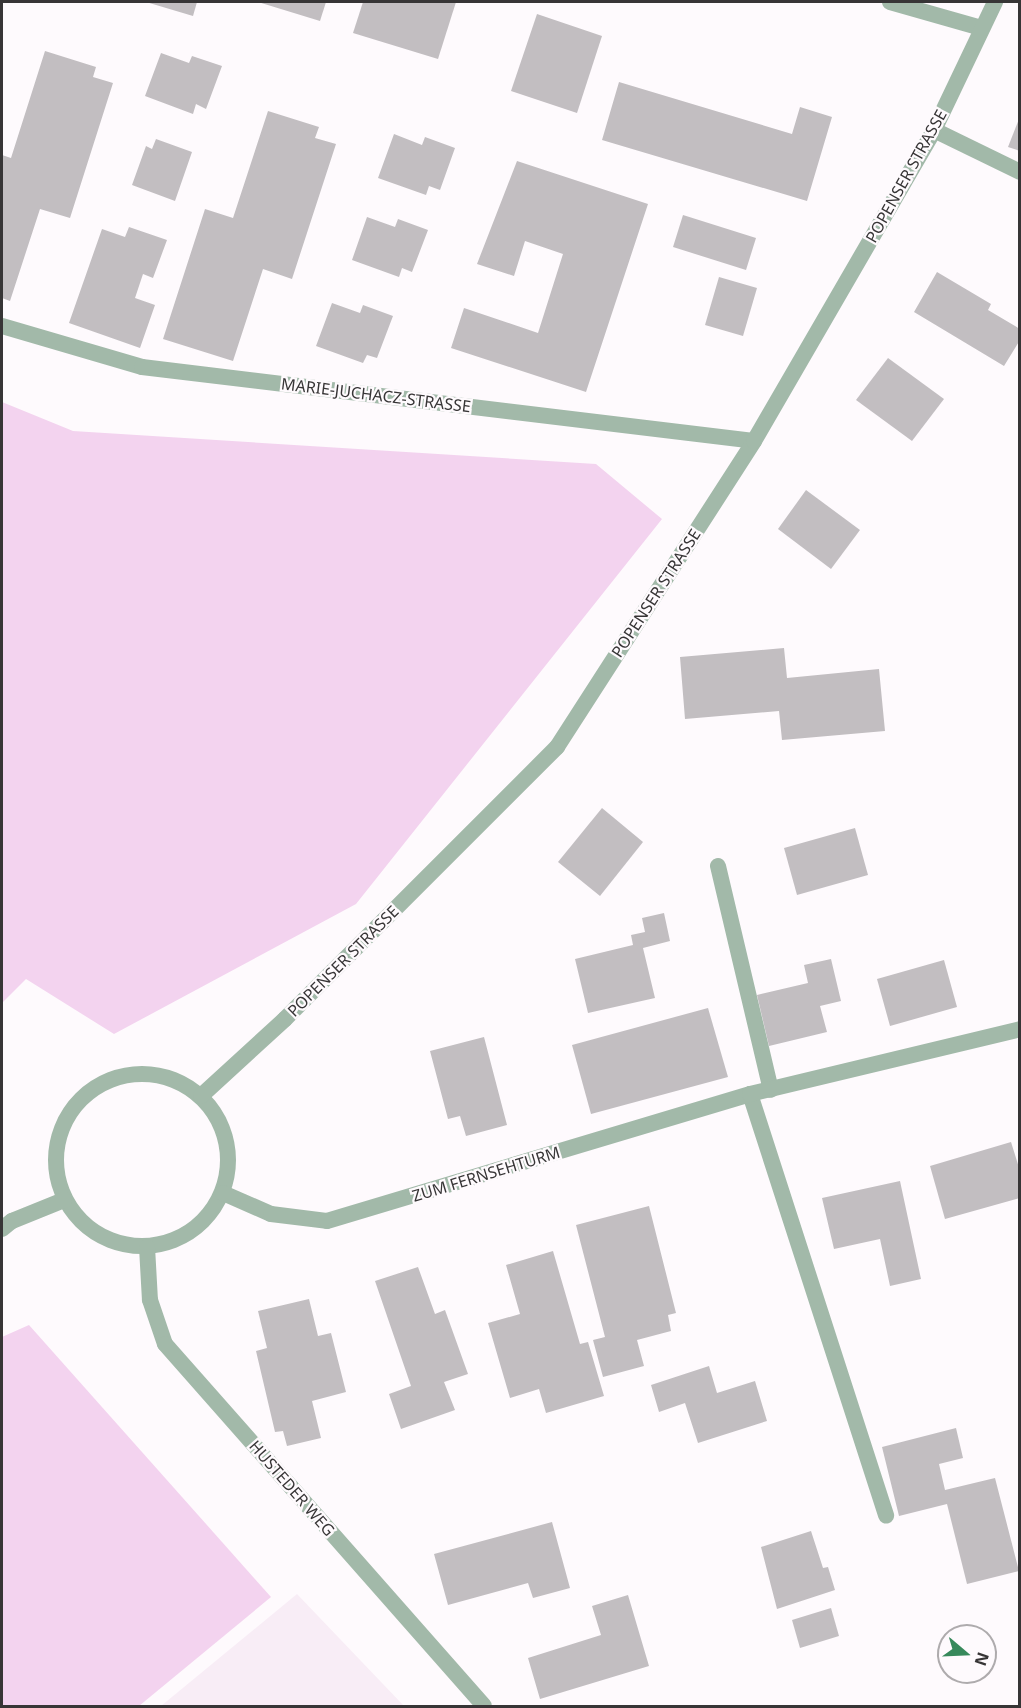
<!DOCTYPE html>
<style>
body{margin:0}
#map{position:relative;width:1021px;height:1708px;overflow:hidden;background:#fefafd;font-family:"Noto Sans",sans-serif}
div>[style]{position:absolute}
[style*='--x']{left:calc(var(--x)*1px);top:calc(var(--y)*1px);width:calc(var(--w)*1px);rotate:calc(var(--a)*1deg)}
.built>*{inset:0;background:#f8edf6}
.green>*{inset:0;background:#f3d3ef}
.building>*{inset:0;background:#c2bec1}
.minor>*{height:16px;margin:-8px;padding:0 8px;transform-origin:8px;border-radius:8px;background:#a2b9a9}
.minor>.ring{margin:-8px;padding:0;box-sizing:content-box;background:none;border:16px solid #a2b9a9;border-radius:50%}
span{translate:-50% -50%;white-space:nowrap;text-align:center;line-height:1.15;-webkit-text-stroke:4.5px #fefafd;paint-order:stroke}
.street-label{font-size:16px;color:#373536}
.frame{position:absolute;inset:0;border:3px solid #373536;pointer-events:none}
.north{position:absolute;left:937px;top:1624px;width:60px;height:60px;box-sizing:border-box;background:#fefafd;border:2px solid #aeabad;border-radius:50%;rotate:109deg;font-size:16px;font-weight:700;line-height:24px;text-align:center;color:#373536}
.north::after{content:'';display:block;margin:auto;width:21px;height:27px;background:#37895b;clip-path:polygon(50% 0,100% 100%,50% 72%,0 100%)}
</style>
<div id="map">
<div class="built">
<div style="clip-path:polygon(297px 1594px,404px 1706px,161px 1706px)"></div>
</div>
<div class="green">
<div style="clip-path:polygon(2px 402px,73px 431px,596px 464px,662px 519px,356px 904px,114px 1034px,26px 979px,2px 1003px)"></div>
<div style="clip-path:polygon(29px 1325px,271px 1597px,139px 1706px,2px 1706px,2px 1337px)"></div>
</div>
<div class="building">
<div style="clip-path:polygon(146px 2px,197px 2px,193px 16px)"></div>
<div style="clip-path:polygon(258px 2px,326px 2px,320px 21px)"></div>
<div style="clip-path:polygon(363px 2px,456px 2px,438px 59px,353px 33px)"></div>
<div style="clip-path:polygon(537px 14px,602px 36px,577px 113px,511px 91px)"></div>
<div style="clip-path:polygon(45px 51px,96px 67px,93px 77px,113px 83px,70px 218px,40px 209px,10px 301px,2px 298px,2px 155px,11px 158px)"></div>
<div style="clip-path:polygon(161px 53px,189px 63px,192px 56px,222px 66px,206px 109px,196px 104px,193px 114px,145px 96px)"></div>
<div style="clip-path:polygon(619px 82px,792px 134px,800px 107px,832px 117px,807px 201px,602px 140px)"></div>
<div style="clip-path:polygon(268px 111px,319px 127px,315px 138px,336px 144px,292px 279px,263px 269px,233px 361px,163px 339px,205px 209px,233px 218px)"></div>
<div style="clip-path:polygon(1019px 119px,1020px 119px,1020px 151px,1008px 147px)"></div>
<div style="clip-path:polygon(394px 134px,422px 145px,425px 137px,455px 148px,440px 190px,429px 186px,426px 195px,378px 178px)"></div>
<div style="clip-path:polygon(156px 139px,192px 152px,175px 201px,132px 185px,146px 146px,152px 149px)"></div>
<div style="clip-path:polygon(517px 161px,648px 204px,586px 392px,451px 348px,464px 308px,538px 333px,563px 254px,525px 241px,514px 276px,477px 264px)"></div>
<div style="clip-path:polygon(683px 215px,756px 238px,746px 270px,673px 247px)"></div>
<div style="clip-path:polygon(367px 217px,395px 227px,398px 219px,428px 230px,412px 272px,402px 268px,399px 277px,352px 260px)"></div>
<div style="clip-path:polygon(129px 227px,167px 240px,153px 278px,143px 274px,135px 298px,155px 305px,140px 348px,69px 323px,102px 229px,125px 237px)"></div>
<div style="clip-path:polygon(937px 272px,991px 304px,988px 310px,1020px 329px,1020px 340px,1004px 366px,914px 312px)"></div>
<div style="clip-path:polygon(719px 277px,757px 288px,743px 336px,705px 325px)"></div>
<div style="clip-path:polygon(332px 303px,360px 313px,363px 305px,393px 316px,377px 358px,367px 355px,363px 363px,316px 346px)"></div>
<div style="clip-path:polygon(888px 358px,944px 399px,912px 441px,856px 400px)"></div>
<div style="clip-path:polygon(806px 490px,860px 530px,831px 569px,778px 529px)"></div>
<div style="clip-path:polygon(784px 648px,787px 678px,879px 669px,885px 731px,782px 740px,779px 711px,685px 719px,680px 657px)"></div>
<div style="clip-path:polygon(602px 808px,643px 842px,600px 896px,558px 862px)"></div>
<div style="clip-path:polygon(855px 828px,868px 875px,797px 895px,784px 848px)"></div>
<div style="clip-path:polygon(664px 913px,670px 941px,643px 948px,655px 998px,588px 1013px,575px 959px,633px 945px,631px 935px,645px 932px,642px 918px)"></div>
<div style="clip-path:polygon(831px 959px,841px 1001px,820px 1006px,827px 1032px,769px 1046px,757px 995px,808px 983px,804px 965px)"></div>
<div style="clip-path:polygon(944px 960px,957px 1007px,890px 1026px,877px 979px)"></div>
<div style="clip-path:polygon(708px 1008px,728px 1077px,591px 1114px,572px 1045px)"></div>
<div style="clip-path:polygon(484px 1037px,507px 1125px,466px 1136px,460px 1116px,448px 1119px,430px 1051px)"></div>
<div style="clip-path:polygon(1011px 1142px,1020px 1171px,1020px 1198px,945px 1219px,930px 1166px)"></div>
<div style="clip-path:polygon(900px 1181px,921px 1279px,890px 1286px,880px 1239px,834px 1249px,822px 1198px)"></div>
<div style="clip-path:polygon(649px 1206px,676px 1313px,668px 1315px,671px 1331px,637px 1340px,644px 1366px,603px 1377px,593px 1340px,605px 1337px,576px 1225px)"></div>
<div style="clip-path:polygon(553px 1251px,580px 1344px,588px 1342px,604px 1396px,546px 1413px,539px 1389px,510px 1398px,488px 1323px,520px 1314px,506px 1265px)"></div>
<div style="clip-path:polygon(418px 1267px,435px 1314px,445px 1310px,468px 1374px,444px 1382px,455px 1410px,401px 1429px,389px 1394px,411px 1386px,375px 1281px)"></div>
<div style="clip-path:polygon(309px 1299px,318px 1336px,331px 1333px,346px 1392px,312px 1401px,321px 1438px,287px 1446px,283px 1431px,275px 1432px,256px 1351px,267px 1348px,258px 1311px)"></div>
<div style="clip-path:polygon(709px 1366px,717px 1393px,755px 1381px,767px 1421px,698px 1443px,685px 1403px,659px 1412px,651px 1385px)"></div>
<div style="clip-path:polygon(956px 1428px,963px 1458px,939px 1464px,945px 1490px,995px 1478px,1019px 1571px,967px 1584px,947px 1504px,899px 1516px,882px 1447px)"></div>
<div style="clip-path:polygon(552px 1522px,570px 1588px,533px 1598px,528px 1583px,448px 1605px,434px 1554px)"></div>
<div style="clip-path:polygon(811px 1531px,823px 1568px,828px 1567px,835px 1590px,777px 1609px,761px 1547px)"></div>
<div style="clip-path:polygon(628px 1595px,649px 1666px,540px 1699px,528px 1658px,601px 1635px,592px 1606px)"></div>
<div style="clip-path:polygon(831px 1608px,839px 1636px,800px 1648px,792px 1620px)"></div>
</div>
<div class="minor">
<div style="--x:890;--y:2;--w:95;--a:15.9"></div>
<div style="--x:934;--y:130;--w:96;--a:26"></div>
<div style="--x:2;--y:326;--w:146;--a:16.3"></div>
<div style="--x:142;--y:367;--w:616;--a:6.89"></div>
<div style="--x:718;--y:866;--w:230;--a:76.7"></div>
<div class="ring" style="left:56px;top:1074px;width:156px;height:156px"></div>
<div style="--x:750;--y:1094;--w:443;--a:72.1"></div>
<div style="--x:201;--y:1096;--w:114;--a:-42.5"></div>
<div style="--x:285;--y:1019;--w:385;--a:-45"></div>
<div style="--x:557;--y:747;--w:364;--a:-57.2"></div>
<div style="--x:754;--y:441;--w:359;--a:-59.9"></div>
<div style="--x:934;--y:130;--w:142;--a:-64.5"></div>
<div style="--x:223;--y:1193;--w:52;--a:23.6"></div>
<div style="--x:271;--y:1214;--w:56;--a:7.1"></div>
<div style="--x:327;--y:1221;--w:442;--a:-16.7"></div>
<div style="--x:750;--y:1094;--w:278;--a:-13.5"></div>
<div style="--x:2;--y:1229;--w:13;--a:-39"></div>
<div style="--x:12;--y:1221;--w:56;--a:-22"></div>
<div style="--x:147;--y:1247;--w:53;--a:86.8"></div>
<div style="--x:150;--y:1300;--w:46;--a:71.2"></div>
<div style="--x:165;--y:1344;--w:482;--a:48.6"></div>
</div>
<div class="street-label">
<span style="left:906px;top:176px;rotate:-61deg">POPENSER STRASSE</span>
<span style="left:376px;top:395px;rotate:7deg">MARIE-JUCHACZ-STRASSE</span>
<span style="left:656px;top:593px;rotate:-57deg">POPENSER STRASSE</span>
<span style="left:343px;top:961px;rotate:-45deg">POPENSER STRASSE</span>
<span style="left:486px;top:1174px;rotate:-17deg">ZUM FERNSEHTURM</span>
<span style="left:292px;top:1488px;rotate:49deg">HUSTEDER WEG</span>
</div>
<div class="frame"></div>
<div class="north">N</div>
</div>
